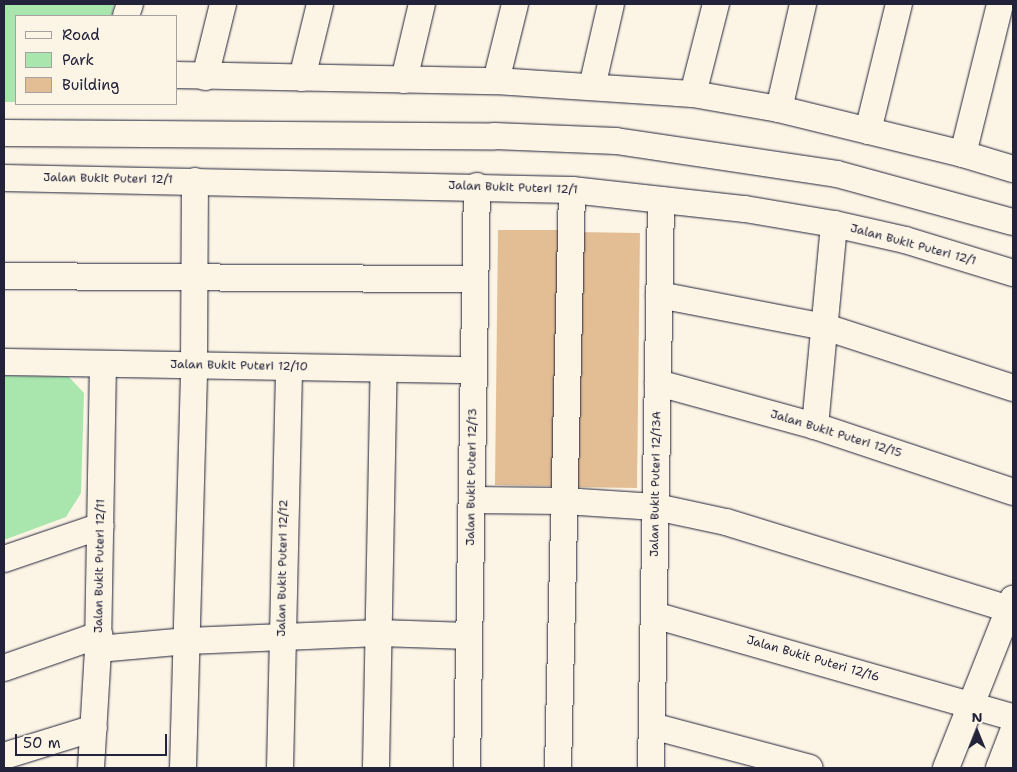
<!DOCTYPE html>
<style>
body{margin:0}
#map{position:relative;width:1017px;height:772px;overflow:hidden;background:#fcf5e5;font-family:"Shantell Sans",sans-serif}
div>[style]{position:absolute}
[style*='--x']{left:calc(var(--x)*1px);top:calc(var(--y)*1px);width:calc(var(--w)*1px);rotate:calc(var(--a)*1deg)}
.green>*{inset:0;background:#a9e6ad}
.building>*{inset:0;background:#e3be94}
.roads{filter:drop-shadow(0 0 1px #22223b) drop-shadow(0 0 1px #22223b)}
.minor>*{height:26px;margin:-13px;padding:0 13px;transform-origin:13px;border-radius:13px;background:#fcf5e5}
span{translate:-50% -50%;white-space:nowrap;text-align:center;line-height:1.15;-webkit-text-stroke:4px #fcf5e5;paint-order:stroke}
.street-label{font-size:12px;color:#22223b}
.frame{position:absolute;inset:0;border:5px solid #22223b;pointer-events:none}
.legend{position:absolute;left:15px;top:15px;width:162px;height:90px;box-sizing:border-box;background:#fcf5e5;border:1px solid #a5a1a1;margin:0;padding:6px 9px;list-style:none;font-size:15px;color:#22223b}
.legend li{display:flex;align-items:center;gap:10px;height:25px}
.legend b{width:25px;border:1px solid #a5a1a1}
.north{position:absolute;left:952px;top:707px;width:50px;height:50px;-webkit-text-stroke:4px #fcf5e5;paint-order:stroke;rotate:0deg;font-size:14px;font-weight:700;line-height:20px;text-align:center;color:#22223b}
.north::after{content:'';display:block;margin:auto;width:18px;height:22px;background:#22223b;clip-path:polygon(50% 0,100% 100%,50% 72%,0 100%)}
.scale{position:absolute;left:15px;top:734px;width:152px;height:22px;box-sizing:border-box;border:2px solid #22223b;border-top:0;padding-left:6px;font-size:15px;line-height:18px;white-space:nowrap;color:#22223b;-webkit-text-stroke:4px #fcf5e5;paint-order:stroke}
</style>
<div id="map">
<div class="green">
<div style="clip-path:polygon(4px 4px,114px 4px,112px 16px,16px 16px,16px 102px,4px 102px)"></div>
<div style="clip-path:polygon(4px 376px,69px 377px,84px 393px,81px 493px,66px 517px,4px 540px)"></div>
</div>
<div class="building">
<div style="clip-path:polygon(498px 230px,562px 230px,559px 486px,495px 485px)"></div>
<div style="clip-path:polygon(576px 232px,640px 233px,637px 488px,572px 487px)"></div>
</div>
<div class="roads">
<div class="minor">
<div style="--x:126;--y:16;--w:13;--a:-72"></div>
<div style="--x:176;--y:75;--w:320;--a:1.1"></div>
<div style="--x:496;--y:81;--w:197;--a:3.8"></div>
<div style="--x:693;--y:94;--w:87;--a:9.9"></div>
<div style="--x:779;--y:109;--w:189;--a:13.7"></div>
<div style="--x:963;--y:154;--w:52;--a:16.7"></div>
<div style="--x:205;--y:77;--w:75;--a:-76.1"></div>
<div style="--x:302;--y:78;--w:76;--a:-76.3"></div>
<div style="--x:404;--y:80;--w:78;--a:-76.7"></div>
<div style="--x:496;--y:81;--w:79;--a:-76.1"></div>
<div style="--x:592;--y:87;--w:85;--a:-77.1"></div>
<div style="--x:693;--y:94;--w:93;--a:-75.7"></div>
<div style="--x:779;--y:109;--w:108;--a:-77.1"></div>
<div style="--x:868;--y:131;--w:131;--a:-76.3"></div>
<div style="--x:4;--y:133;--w:490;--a:0.4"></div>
<div style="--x:494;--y:136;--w:122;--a:2.3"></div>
<div style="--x:616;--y:141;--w:223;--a:8.5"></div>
<div style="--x:837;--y:174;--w:182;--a:15.3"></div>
<div style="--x:963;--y:154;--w:154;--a:-76.1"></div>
<div style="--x:4;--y:178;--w:568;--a:1.21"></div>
<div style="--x:572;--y:190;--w:174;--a:6.3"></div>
<div style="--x:745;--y:209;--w:90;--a:9.6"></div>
<div style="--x:834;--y:224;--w:73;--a:12.7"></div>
<div style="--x:905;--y:240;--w:113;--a:17"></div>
<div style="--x:4;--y:276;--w:471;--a:0.4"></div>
<div style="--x:659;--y:295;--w:169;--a:10.9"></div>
<div style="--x:825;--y:327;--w:198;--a:18"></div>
<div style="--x:4;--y:362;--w:470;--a:1"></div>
<div style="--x:658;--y:383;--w:163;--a:15.3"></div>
<div style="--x:815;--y:426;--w:209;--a:18.4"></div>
<div style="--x:815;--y:426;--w:203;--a:-84.6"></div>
<div style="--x:472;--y:500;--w:92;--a:0.6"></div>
<div style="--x:564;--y:501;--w:92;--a:3.7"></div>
<div style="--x:656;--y:507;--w:72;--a:12.1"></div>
<div style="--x:726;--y:522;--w:296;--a:17.1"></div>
<div style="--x:4;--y:559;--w:102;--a:-18.8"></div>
<div style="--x:654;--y:615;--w:373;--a:15.9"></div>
<div style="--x:98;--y:649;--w:90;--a:-5.1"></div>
<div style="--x:188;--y:641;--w:191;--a:-2.4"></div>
<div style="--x:379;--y:633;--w:90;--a:1.9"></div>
<div style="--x:4;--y:668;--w:101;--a:-19.2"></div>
<div style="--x:652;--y:726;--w:163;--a:14.9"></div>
<div style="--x:4;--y:756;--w:94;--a:-17.3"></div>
<div style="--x:91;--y:768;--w:119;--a:-86.6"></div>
<div style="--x:98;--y:649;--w:285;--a:-89"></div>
<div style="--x:183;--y:768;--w:403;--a:-88.4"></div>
<div style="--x:194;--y:365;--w:184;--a:-89.7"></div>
<div style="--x:280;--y:768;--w:401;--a:-88.7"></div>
<div style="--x:376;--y:768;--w:399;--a:-88.9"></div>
<div style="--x:467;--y:768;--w:582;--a:-89.02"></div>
<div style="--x:558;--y:768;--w:578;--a:-88.61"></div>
<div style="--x:651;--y:768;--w:568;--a:-88.99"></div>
<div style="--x:946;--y:768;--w:182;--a:-68.4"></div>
<div style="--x:999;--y:768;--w:39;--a:-69"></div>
</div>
</div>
<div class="street-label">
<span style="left:108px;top:179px;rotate:1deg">Jalan Bukit Puteri 12/1</span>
<span style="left:513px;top:188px;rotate:2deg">Jalan Bukit Puteri 12/1</span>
<span style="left:913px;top:245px;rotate:15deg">Jalan Bukit Puteri 12/1</span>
<span style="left:239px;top:366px;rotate:1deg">Jalan Bukit Puteri 12/10</span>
<span style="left:836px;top:434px;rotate:17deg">Jalan Bukit Puteri 12/15</span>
<span style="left:472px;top:477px;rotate:-89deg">Jalan Bukit Puteri 12/13</span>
<span style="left:656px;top:484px;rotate:-89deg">Jalan Bukit Puteri 12/13A</span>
<span style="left:100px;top:566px;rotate:-89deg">Jalan Bukit Puteri 12/11</span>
<span style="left:283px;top:568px;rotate:-89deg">Jalan Bukit Puteri 12/12</span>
<span style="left:813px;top:659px;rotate:16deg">Jalan Bukit Puteri 12/16</span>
</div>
<div class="frame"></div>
<ul class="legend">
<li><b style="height:6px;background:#fcf5e5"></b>Road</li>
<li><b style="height:14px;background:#a9e6ad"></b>Park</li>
<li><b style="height:14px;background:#e3be94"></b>Building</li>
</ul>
<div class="north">N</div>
<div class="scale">50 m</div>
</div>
